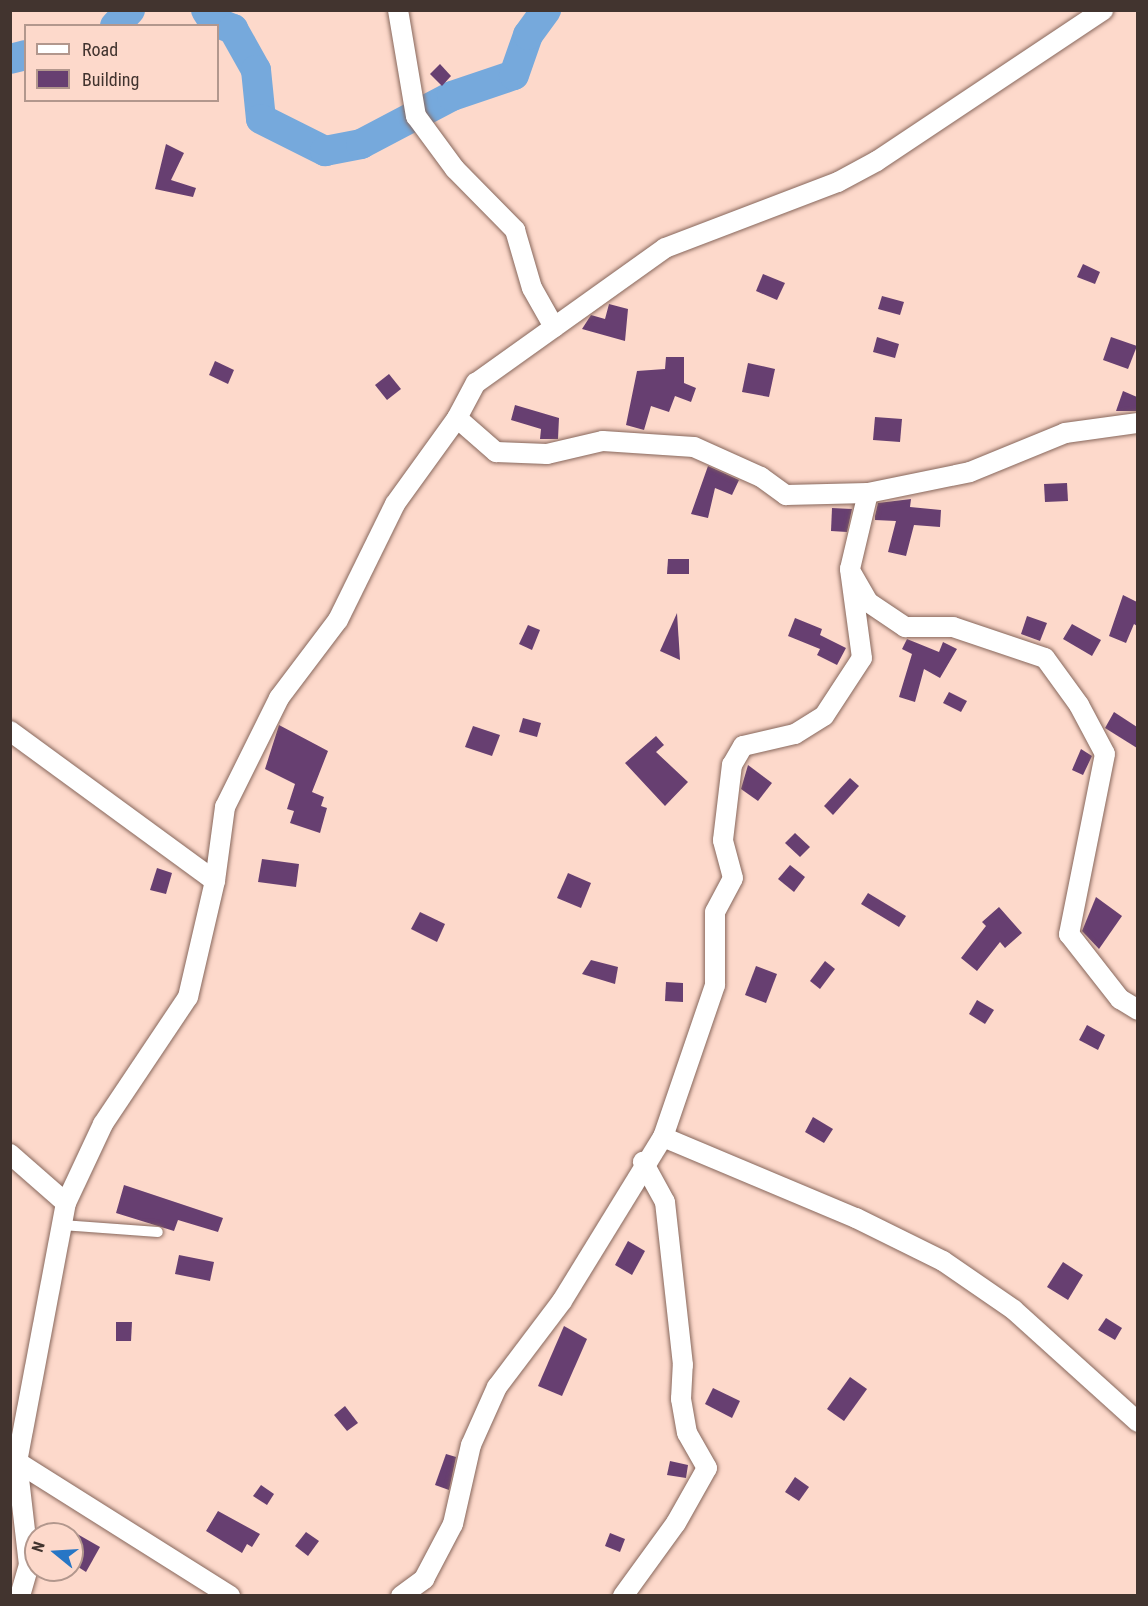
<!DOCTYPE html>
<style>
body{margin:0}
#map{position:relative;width:1148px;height:1606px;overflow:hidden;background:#fdd9cb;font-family:"Roboto Condensed",sans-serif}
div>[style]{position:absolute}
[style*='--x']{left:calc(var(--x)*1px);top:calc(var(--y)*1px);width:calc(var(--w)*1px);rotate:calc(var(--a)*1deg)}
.river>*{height:30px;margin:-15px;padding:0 15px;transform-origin:15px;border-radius:15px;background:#76a9dc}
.building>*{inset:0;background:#673f71}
.roads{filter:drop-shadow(0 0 2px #87675c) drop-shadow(0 0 2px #87675c)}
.service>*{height:10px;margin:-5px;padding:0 5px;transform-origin:5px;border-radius:5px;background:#fff}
.minor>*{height:20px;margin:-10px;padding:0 10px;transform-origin:10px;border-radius:10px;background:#fff}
span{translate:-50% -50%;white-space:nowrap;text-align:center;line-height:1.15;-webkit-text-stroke:6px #fdd9cb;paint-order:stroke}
.frame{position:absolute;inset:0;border:12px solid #42342f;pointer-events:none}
.legend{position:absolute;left:24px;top:24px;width:195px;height:78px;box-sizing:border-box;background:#fdd9cb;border:2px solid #b2978d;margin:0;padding:8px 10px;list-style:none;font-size:18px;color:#42342f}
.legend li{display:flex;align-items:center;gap:12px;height:30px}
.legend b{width:30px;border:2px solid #b2978d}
.north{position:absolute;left:24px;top:1522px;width:60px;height:60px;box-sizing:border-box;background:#fdd9cb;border:2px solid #b2978d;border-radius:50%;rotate:288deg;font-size:16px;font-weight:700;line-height:24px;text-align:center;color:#42342f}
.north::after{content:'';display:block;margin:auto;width:21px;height:27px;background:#2776c5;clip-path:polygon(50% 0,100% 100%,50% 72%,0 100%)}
</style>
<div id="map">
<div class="river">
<div style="--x:206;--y:10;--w:13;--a:58"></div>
<div style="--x:213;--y:21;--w:22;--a:22"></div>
<div style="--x:233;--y:29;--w:47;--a:60.7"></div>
<div style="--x:256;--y:70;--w:49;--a:84.2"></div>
<div style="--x:261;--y:119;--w:72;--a:26.6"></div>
<div style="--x:325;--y:151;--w:37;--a:-11"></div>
<div style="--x:361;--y:144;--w:103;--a:-27.8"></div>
<div style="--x:452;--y:96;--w:65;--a:-18.7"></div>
<div style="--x:514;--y:75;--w:42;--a:-70.7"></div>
<div style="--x:528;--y:35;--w:31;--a:-54"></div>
<div style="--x:115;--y:26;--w:22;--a:-47"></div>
<div style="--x:10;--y:59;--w:16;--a:-14"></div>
</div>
<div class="building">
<div style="clip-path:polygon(440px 64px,451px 76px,442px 86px,430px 74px)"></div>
<div style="clip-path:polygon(166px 144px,184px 153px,171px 180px,196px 188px,193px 197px,155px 189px)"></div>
<div style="clip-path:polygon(1083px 264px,1100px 272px,1095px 284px,1077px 277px)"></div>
<div style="clip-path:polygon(763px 274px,785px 283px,777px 300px,756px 291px)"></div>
<div style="clip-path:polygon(882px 296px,904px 302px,900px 315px,878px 309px)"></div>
<div style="clip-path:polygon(609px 304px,628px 309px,625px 341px,582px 329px,591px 315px,605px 319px)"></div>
<div style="clip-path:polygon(877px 337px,899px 344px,895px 358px,873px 352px)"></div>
<div style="clip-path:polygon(1111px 337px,1137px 346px,1128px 369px,1103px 360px)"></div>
<div style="clip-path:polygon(666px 357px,684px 357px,684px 383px,696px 388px,691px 402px,675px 396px,669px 412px,651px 406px,644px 430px,626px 425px,637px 371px,665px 369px)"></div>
<div style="clip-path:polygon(215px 361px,234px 370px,228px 384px,209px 375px)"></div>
<div style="clip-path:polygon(748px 363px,775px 369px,769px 397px,742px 392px)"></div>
<div style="clip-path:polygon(389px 374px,401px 389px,387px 400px,375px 385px)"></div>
<div style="clip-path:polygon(1123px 391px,1137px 397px,1137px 411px,1116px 411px)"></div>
<div style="clip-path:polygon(515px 405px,559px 418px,558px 439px,540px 439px,541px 429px,511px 420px)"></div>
<div style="clip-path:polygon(875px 417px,902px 419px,900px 442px,873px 440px)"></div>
<div style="clip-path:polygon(708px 466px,739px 480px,732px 495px,715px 488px,708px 518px,691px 514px)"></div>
<div style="clip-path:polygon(1067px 483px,1068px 501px,1045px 502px,1044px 484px)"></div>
<div style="clip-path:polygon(911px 499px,910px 507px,941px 510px,940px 527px,914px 525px,906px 556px,888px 552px,896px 521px,875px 520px,875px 516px,878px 503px)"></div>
<div style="clip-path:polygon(832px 508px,852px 509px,847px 532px,831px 531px)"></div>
<div style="clip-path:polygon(668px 559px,689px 559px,689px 574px,667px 574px)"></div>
<div style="clip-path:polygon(1123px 595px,1137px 602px,1137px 626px,1134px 624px,1126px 643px,1109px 636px)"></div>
<div style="clip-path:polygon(677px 613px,680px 660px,660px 651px)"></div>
<div style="clip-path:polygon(1027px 616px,1047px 623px,1040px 641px,1021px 634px)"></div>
<div style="clip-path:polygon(795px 618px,822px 629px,820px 635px,846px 648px,837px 665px,817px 655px,820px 649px,788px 636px)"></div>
<div style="clip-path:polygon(1072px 624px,1101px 640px,1092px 656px,1063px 639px)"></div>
<div style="clip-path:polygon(528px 625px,540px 630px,532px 650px,519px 644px)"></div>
<div style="clip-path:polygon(907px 639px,939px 652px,943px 642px,957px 649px,940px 678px,924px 669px,915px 702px,899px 697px,912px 654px,902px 649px)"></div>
<div style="clip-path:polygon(949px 692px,967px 701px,961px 712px,943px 703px)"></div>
<div style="clip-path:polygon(1114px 712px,1137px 727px,1137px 748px,1105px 728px)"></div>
<div style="clip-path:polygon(523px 718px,541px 723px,537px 737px,519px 732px)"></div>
<div style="clip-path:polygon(279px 725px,328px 751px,312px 792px,324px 797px,321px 806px,327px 808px,320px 833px,290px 823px,294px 811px,287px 809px,295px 784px,265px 769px)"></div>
<div style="clip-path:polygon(473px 726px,500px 735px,492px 756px,465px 747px)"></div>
<div style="clip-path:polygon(656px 736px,664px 745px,656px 752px,688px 782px,665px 806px,625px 763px)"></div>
<div style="clip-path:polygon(1081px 749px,1092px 756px,1083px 775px,1072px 770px)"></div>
<div style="clip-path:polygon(748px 765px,772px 783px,758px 801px,741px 789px)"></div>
<div style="clip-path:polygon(850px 778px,859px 786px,833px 815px,824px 806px)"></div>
<div style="clip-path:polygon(795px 833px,810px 847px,800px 857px,785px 843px)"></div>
<div style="clip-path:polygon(262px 859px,299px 864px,296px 887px,258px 882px)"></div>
<div style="clip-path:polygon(790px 865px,805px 877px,794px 892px,778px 879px)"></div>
<div style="clip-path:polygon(157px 868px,172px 873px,166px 894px,150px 890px)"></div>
<div style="clip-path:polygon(568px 873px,591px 883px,581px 908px,557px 898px)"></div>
<div style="clip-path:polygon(868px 893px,906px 916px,899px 927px,861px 904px)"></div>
<div style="clip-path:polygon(1096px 897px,1122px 916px,1099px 949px,1082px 931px)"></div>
<div style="clip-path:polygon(999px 907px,1022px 933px,1005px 948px,1000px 942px,977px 971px,961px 958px,986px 926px,982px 922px)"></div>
<div style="clip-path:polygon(420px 912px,445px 924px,437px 942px,411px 929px)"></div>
<div style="clip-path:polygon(591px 960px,618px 967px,615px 984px,582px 974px)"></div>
<div style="clip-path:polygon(825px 961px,835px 969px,820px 989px,810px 981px)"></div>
<div style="clip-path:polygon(756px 966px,777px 974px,766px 1003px,745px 995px)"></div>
<div style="clip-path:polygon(666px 982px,683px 983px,683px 1002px,665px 1001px)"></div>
<div style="clip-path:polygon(977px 1000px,994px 1010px,985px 1024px,969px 1014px)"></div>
<div style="clip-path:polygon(1087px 1025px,1105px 1035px,1098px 1050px,1079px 1040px)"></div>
<div style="clip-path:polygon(813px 1117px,833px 1129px,824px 1143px,805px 1132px)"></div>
<div style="clip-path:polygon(124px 1185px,223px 1218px,218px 1232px,178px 1220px,174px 1231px,116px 1213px)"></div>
<div style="clip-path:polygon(628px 1241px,645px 1251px,632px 1275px,615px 1265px)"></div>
<div style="clip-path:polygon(179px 1255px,214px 1262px,210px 1281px,175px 1274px)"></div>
<div style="clip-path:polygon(1063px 1262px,1083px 1275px,1068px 1300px,1047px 1287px)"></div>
<div style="clip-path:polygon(1106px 1318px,1122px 1328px,1115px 1340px,1098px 1330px)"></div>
<div style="clip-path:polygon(116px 1322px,132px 1322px,131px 1341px,116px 1341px)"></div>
<div style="clip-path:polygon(564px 1326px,587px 1339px,562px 1396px,538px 1386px)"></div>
<div style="clip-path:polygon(850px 1377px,867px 1389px,844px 1421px,827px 1409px)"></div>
<div style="clip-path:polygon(713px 1388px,740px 1401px,732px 1418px,705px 1404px)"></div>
<div style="clip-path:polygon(345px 1406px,358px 1423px,347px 1431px,334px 1415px)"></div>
<div style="clip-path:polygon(446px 1454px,456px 1457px,449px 1490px,435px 1485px)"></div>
<div style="clip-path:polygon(670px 1461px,688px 1465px,686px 1478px,667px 1475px)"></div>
<div style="clip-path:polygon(795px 1477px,809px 1487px,799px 1501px,785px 1492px)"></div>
<div style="clip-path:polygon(261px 1485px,274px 1494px,267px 1505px,253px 1496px)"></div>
<div style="clip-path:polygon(218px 1511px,260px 1534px,252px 1547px,247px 1544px,242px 1553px,206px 1531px)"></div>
<div style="clip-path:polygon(72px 1531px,100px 1547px,86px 1572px,72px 1563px)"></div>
<div style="clip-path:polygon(306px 1532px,319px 1541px,308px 1556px,295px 1546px)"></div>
<div style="clip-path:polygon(610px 1533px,625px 1539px,620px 1552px,605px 1546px)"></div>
</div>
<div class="roads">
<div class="service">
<div style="--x:62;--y:1225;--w:96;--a:4.2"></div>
</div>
<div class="minor">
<div style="--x:398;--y:10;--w:108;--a:80.4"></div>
<div style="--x:416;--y:116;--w:66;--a:53.7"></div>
<div style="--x:455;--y:169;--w:86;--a:45.5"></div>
<div style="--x:515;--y:230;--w:60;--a:73.7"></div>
<div style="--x:532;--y:288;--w:45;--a:60.6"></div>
<div style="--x:457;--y:418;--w:52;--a:41.1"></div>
<div style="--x:496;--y:452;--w:51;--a:2.2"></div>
<div style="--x:547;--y:454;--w:57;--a:-13.1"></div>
<div style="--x:603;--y:441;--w:91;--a:3.8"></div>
<div style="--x:694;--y:447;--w:73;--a:24.1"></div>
<div style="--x:761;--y:477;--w:31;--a:36"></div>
<div style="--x:786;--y:495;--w:82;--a:-1.4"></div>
<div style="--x:868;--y:493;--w:104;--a:-11.6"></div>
<div style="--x:970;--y:472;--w:103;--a:-22.3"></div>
<div style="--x:1065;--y:433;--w:74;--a:-7.8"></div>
<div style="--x:852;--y:574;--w:32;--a:60"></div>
<div style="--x:868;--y:602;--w:45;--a:34"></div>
<div style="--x:905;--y:627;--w:48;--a:0"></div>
<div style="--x:953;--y:627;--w:97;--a:18.6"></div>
<div style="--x:1045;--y:658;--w:58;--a:54.1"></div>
<div style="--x:1079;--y:705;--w:55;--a:62"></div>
<div style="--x:1105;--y:754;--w:184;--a:101.3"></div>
<div style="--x:1069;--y:934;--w:83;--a:51.9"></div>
<div style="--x:1120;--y:999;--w:21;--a:31"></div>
<div style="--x:10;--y:731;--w:254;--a:36.2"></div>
<div style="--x:663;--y:1137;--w:209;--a:22.8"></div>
<div style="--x:856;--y:1218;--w:97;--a:26.3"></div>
<div style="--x:943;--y:1261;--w:86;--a:34.6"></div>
<div style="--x:1014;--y:1310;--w:167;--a:42.1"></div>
<div style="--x:10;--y:1154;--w:74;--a:41.2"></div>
<div style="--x:11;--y:1458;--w:259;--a:32.2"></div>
<div style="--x:20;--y:1596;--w:32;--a:-74"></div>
<div style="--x:29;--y:1565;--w:104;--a:-96.6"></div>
<div style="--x:17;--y:1462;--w:264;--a:-79.3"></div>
<div style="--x:66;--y:1203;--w:87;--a:-64.9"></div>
<div style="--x:103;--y:1124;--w:153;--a:-56.2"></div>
<div style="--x:188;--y:997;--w:119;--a:-76.9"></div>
<div style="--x:215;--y:881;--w:75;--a:-82.3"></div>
<div style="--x:225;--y:807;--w:122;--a:-63.6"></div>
<div style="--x:279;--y:698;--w:98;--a:-52.9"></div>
<div style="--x:338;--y:620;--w:129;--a:-63.8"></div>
<div style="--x:395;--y:504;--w:106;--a:-54.2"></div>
<div style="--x:457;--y:418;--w:40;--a:-62"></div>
<div style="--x:476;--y:383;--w:232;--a:-35.5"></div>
<div style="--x:665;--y:248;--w:185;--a:-20.9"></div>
<div style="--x:838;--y:182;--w:44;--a:-28.3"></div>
<div style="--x:877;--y:161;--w:272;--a:-33.7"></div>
<div style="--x:401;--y:1596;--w:29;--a:-36"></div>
<div style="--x:424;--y:1579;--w:62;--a:-62.2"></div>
<div style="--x:453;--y:1524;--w:81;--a:-77.2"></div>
<div style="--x:471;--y:1445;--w:64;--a:-65.9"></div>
<div style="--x:497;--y:1387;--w:108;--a:-52.9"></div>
<div style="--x:562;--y:1301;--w:193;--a:-58.4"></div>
<div style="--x:663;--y:1137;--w:161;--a:-71.1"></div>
<div style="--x:715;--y:985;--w:73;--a:-90"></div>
<div style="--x:715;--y:912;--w:38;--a:-62"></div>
<div style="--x:733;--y:878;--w:39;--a:-105"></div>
<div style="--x:723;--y:840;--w:76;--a:-83.2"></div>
<div style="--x:732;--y:765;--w:22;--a:-60"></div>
<div style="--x:743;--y:746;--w:53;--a:-13"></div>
<div style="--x:795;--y:734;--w:34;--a:-32"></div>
<div style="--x:824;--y:716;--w:69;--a:-56.8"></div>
<div style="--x:862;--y:658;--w:90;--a:-97.7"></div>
<div style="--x:850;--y:569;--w:78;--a:-76.7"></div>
<div style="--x:623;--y:1596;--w:90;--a:-54"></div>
<div style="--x:676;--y:1523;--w:63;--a:-60.6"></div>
<div style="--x:707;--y:1468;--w:40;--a:-119.7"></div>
<div style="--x:687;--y:1433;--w:35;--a:-100"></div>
<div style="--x:681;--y:1399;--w:34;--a:-87"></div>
<div style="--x:683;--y:1365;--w:164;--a:-96.3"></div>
<div style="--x:665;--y:1202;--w:46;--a:-118.8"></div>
</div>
</div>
<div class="frame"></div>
<ul class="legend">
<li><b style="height:8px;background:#fff"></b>Road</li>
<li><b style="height:16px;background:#673f71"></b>Building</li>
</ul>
<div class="north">N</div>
</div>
